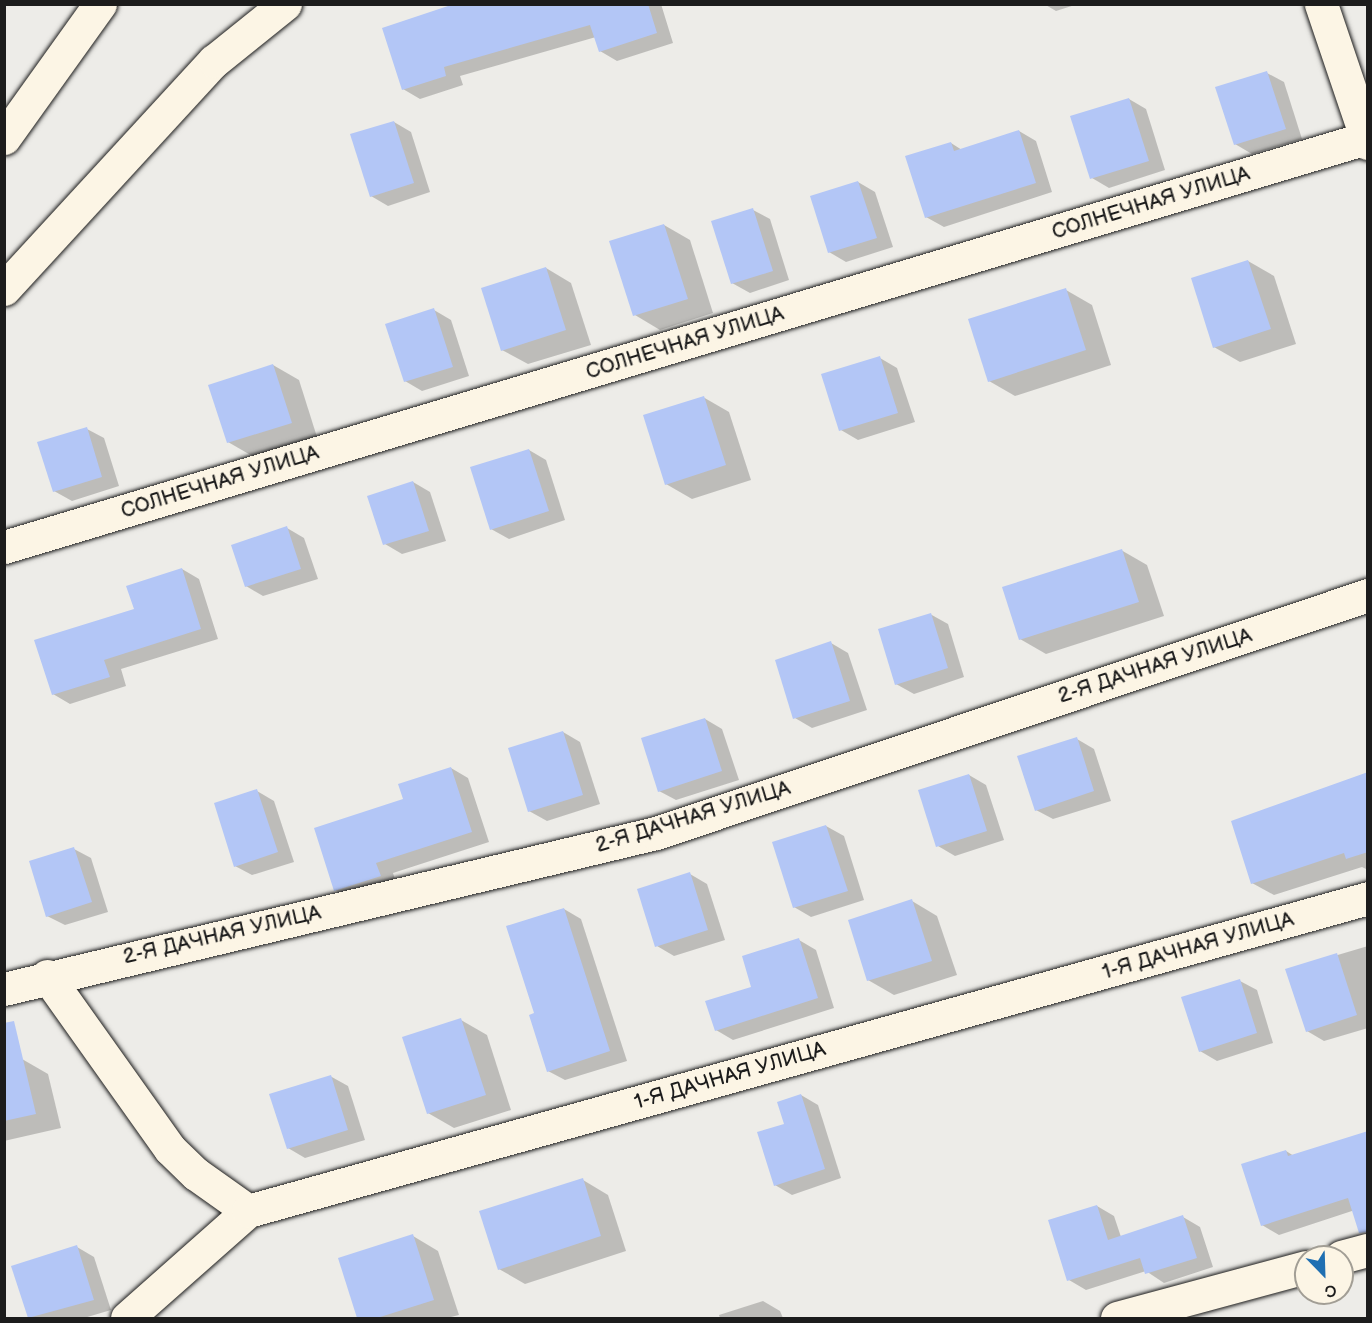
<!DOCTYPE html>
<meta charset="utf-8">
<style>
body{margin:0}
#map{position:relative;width:1372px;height:1323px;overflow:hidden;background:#edece8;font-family:"Balsamiq Sans",sans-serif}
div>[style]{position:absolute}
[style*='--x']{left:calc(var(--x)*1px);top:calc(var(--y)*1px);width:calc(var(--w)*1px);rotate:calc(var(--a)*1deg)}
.shadow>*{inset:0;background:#0003}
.building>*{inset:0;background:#b3c6f6}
.roads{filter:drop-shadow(0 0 2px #1c1c1c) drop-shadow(0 0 2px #1c1c1c)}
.minor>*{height:33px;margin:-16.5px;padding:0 16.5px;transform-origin:16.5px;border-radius:16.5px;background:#fcf5e5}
.major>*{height:33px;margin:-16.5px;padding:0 16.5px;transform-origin:16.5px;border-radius:16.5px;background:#fcf5e5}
span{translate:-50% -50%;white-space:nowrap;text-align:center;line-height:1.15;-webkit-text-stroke:4.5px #fcf5e5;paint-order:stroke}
.street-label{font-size:21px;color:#1c1c1c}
.frame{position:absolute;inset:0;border:6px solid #1c1c1c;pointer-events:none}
.north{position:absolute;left:1294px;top:1245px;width:60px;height:60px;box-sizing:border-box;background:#fcf5e5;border:2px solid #a29e95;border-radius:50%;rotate:157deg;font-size:16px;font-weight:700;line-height:24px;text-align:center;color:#1c1c1c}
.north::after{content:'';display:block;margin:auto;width:21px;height:27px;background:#1f6fb2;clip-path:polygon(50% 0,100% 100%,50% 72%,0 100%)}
</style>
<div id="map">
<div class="shadow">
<div style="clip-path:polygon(454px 4px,661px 4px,673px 43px,617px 61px,600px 51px,596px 37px,460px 76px,463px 85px,420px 99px,403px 89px)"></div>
<div style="clip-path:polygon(1044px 4px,1078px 4px,1056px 11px)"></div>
<div style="clip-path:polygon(1267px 73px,1284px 82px,1302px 139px,1252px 154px,1235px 144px)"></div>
<div style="clip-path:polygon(1129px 99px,1146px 109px,1165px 170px,1109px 188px,1092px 178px)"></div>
<div style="clip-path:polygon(394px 122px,411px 132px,430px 192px,388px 206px,371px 196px)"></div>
<div style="clip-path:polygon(1019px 131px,1036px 141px,1052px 192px,944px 227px,926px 217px,951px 143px,962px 150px)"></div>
<div style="clip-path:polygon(858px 182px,875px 192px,893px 247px,846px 262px,829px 252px)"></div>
<div style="clip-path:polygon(753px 210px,770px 219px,789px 280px,750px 293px,732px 283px)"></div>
<div style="clip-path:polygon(664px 225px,690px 240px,713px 313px,660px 330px,635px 315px)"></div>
<div style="clip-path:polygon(1248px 261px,1274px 276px,1296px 344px,1240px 362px,1214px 347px)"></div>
<div style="clip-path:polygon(546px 268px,571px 283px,591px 345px,528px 364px,502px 350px)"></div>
<div style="clip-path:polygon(1066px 290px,1092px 305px,1111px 365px,1015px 396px,989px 381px)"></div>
<div style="clip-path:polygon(434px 310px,451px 320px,469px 376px,422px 391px,405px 381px)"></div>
<div style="clip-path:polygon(880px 358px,897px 368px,915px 422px,858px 440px,841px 430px)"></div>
<div style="clip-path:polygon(273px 365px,299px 380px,317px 437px,254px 457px,228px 442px)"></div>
<div style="clip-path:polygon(703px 397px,729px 412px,751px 480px,692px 499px,666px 484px)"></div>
<div style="clip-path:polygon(87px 429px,104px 438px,119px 486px,72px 501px,54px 491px)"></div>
<div style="clip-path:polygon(529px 450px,546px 460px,565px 520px,509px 539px,491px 529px)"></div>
<div style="clip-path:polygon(413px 482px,430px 492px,446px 541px,402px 554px,385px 544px)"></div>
<div style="clip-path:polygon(287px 528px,304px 538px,318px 579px,263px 596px,246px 586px)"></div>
<div style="clip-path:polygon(1121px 550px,1147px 565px,1164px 616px,1046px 654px,1020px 639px)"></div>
<div style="clip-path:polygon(182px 569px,199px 579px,218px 639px,121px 669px,126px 686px,70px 704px,53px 694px,135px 610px)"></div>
<div style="clip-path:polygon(930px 614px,948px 624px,964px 677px,914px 694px,896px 684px)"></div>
<div style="clip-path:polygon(831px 643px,848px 653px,867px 710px,812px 728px,795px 718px)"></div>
<div style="clip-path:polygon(705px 719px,722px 729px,739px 780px,676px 800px,659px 791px)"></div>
<div style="clip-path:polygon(563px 732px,580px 742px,600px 804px,547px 821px,529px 811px)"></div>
<div style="clip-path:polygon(1077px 739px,1094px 749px,1111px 801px,1053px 819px,1036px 810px)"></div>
<div style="clip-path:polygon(451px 768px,468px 778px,489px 842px,393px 873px,397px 886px,353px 900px,335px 890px,405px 800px)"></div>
<div style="clip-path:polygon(1368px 774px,1368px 870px,1362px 867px,1274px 895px,1252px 883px)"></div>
<div style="clip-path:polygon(969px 775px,986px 785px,1004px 840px,955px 856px,938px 846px)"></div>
<div style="clip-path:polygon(257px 791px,274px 801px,294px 862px,252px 875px,235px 866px)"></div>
<div style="clip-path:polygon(826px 826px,844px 836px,864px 900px,811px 917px,794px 907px)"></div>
<div style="clip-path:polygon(74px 849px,91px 858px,108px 912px,65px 925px,47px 916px)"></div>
<div style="clip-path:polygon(690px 874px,707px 884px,725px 940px,674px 956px,657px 946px)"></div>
<div style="clip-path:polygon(912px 901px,937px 916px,957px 975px,894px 995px,868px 980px)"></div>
<div style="clip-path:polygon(564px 909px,581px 919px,627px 1061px,565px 1080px,548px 1071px,536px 1014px)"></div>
<div style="clip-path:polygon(799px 940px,816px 950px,834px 1008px,733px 1040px,716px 1030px)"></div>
<div style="clip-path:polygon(1368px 946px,1368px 1028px,1324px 1041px,1307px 1031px,1287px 970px)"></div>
<div style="clip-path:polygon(1240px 981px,1257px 990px,1273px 1043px,1217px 1061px,1200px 1051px)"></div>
<div style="clip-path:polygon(461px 1020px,487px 1035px,511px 1110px,454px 1128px,428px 1113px)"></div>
<div style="clip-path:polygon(22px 1059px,48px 1074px,61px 1128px,4px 1141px,4px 1064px)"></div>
<div style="clip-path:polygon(330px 1076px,348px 1086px,365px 1140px,305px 1158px,288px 1148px)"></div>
<div style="clip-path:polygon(801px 1095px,818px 1105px,841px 1178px,792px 1195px,775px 1185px)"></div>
<div style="clip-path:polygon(1368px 1132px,1358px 1209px,1279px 1235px,1262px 1225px,1286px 1151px,1294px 1156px)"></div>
<div style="clip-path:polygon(583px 1180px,608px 1195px,626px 1251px,525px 1284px,499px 1269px)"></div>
<div style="clip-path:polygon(1097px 1206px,1114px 1216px,1121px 1237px,1183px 1217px,1200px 1227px,1213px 1267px,1164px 1283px,1146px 1271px,1086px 1290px,1069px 1280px)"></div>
<div style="clip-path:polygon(413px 1236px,438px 1251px,459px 1315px,447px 1318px,359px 1318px,340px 1259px)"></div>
<div style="clip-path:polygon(77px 1247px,94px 1257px,111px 1310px,84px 1318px,30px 1318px,13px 1267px)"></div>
<div style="clip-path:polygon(763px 1301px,780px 1311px,783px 1318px,720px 1318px,719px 1315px)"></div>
</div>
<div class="building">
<div style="clip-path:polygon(454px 4px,648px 4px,657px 33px,599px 52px,590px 25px,444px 67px,446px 76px,402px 90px,382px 28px)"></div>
<div style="clip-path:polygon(1267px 71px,1286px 129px,1234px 145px,1215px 87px)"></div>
<div style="clip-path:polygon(1129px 98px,1149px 161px,1090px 179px,1070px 116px)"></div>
<div style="clip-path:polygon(394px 121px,414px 183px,370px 197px,350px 134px)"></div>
<div style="clip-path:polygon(1019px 130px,1036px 183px,925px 218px,905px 156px,951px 142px,954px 151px)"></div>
<div style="clip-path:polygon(858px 181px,877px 238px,828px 253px,810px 196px)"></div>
<div style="clip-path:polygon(753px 208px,773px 271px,731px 284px,711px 221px)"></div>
<div style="clip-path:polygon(664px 224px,688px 299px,633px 316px,609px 241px)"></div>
<div style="clip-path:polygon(1248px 260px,1271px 329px,1213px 348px,1191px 278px)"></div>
<div style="clip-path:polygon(546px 267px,566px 330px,501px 351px,481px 288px)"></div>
<div style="clip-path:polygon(1066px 288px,1086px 350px,988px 382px,968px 319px)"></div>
<div style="clip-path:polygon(434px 308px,453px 367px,404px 382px,385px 324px)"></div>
<div style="clip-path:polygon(880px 356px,898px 413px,839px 431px,821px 374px)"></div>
<div style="clip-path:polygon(273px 364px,292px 423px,227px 443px,208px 385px)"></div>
<div style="clip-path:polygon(704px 396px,726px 465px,665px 485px,643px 415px)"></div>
<div style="clip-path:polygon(87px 427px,102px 477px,53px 492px,37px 442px)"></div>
<div style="clip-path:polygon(529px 449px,549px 511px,490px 530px,470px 467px)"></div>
<div style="clip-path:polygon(413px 481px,429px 531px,383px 545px,367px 496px)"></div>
<div style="clip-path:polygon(287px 526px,301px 569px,245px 587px,231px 545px)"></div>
<div style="clip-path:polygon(1122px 549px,1139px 602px,1019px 640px,1002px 587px)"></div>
<div style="clip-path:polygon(182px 568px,201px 629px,104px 660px,110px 677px,52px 695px,34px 640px,134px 609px,126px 586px)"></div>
<div style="clip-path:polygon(931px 613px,948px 668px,895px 685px,878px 629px)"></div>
<div style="clip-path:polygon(831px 641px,850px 701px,793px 719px,775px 660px)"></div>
<div style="clip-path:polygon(705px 718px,722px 771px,658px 792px,641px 738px)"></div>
<div style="clip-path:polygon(563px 731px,583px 795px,528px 812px,508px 748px)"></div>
<div style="clip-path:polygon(1077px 737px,1094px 791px,1035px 811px,1017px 756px)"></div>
<div style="clip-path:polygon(451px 767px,472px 832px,376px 863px,381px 876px,334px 891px,314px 828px,403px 799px,398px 784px)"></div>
<div style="clip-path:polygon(1368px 772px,1368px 852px,1346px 859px,1344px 853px,1251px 884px,1231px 821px)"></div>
<div style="clip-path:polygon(969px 774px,987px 831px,936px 847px,918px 790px)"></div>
<div style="clip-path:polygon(257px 789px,278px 852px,234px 867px,214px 803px)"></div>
<div style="clip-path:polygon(826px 825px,848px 891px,793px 908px,772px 842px)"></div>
<div style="clip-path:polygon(74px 847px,92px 902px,46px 917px,29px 861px)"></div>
<div style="clip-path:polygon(690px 872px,708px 930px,655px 947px,637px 889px)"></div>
<div style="clip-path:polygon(912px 899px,932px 961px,867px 981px,848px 920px)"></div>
<div style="clip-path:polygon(564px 908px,610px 1051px,547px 1072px,529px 1015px,534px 1013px,506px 926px)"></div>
<div style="clip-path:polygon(799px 938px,818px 998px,715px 1031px,705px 1001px,751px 987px,742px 956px)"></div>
<div style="clip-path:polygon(1337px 953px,1357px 1015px,1306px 1032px,1285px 969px)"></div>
<div style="clip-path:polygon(1240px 979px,1257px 1033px,1199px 1052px,1181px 997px)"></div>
<div style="clip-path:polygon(461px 1018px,486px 1095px,427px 1114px,402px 1037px)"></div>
<div style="clip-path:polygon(14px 1021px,36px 1114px,4px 1121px,4px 1023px)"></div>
<div style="clip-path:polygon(331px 1075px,348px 1130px,287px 1149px,269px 1094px)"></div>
<div style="clip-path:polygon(801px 1094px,825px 1169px,774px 1186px,757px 1132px,784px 1124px,777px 1102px)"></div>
<div style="clip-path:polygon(1368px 1131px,1368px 1232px,1359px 1233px,1348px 1198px,1261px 1226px,1241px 1164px,1286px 1150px,1288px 1156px)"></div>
<div style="clip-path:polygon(583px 1178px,601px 1236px,498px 1270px,479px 1211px)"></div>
<div style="clip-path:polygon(1097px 1205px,1108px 1240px,1183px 1215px,1197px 1258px,1145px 1274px,1140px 1258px,1067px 1281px,1048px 1220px)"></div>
<div style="clip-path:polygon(413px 1234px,434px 1300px,377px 1318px,357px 1318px,338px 1258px)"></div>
<div style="clip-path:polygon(77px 1245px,94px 1300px,28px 1318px,11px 1266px)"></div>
</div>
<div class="roads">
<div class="minor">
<div style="--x:1321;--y:4;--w:147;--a:71.3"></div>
<div style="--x:4;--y:289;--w:310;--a:-47.4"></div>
<div style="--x:214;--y:61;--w:91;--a:-38.8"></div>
<div style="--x:4;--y:547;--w:1422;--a:-16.71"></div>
<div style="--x:47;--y:976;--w:212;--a:54.6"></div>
<div style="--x:170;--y:1149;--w:36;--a:44"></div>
<div style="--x:196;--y:1174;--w:64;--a:35.4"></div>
<div style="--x:4;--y:989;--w:670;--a:-13.46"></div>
<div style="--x:656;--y:833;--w:751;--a:-18.48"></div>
<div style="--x:1341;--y:1257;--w:28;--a:-15"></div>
<div style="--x:127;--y:1318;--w:162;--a:-41.5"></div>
<div style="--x:248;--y:1211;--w:1163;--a:-15.61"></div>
<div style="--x:1117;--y:1318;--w:196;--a:-15.1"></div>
</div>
<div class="major">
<div style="--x:4;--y:138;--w:165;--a:-54.4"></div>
</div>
</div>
<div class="street-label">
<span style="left:1151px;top:203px;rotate:-17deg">СОЛНЕЧНАЯ УЛИЦА</span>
<span style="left:685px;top:343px;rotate:-17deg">СОЛНЕЧНАЯ УЛИЦА</span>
<span style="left:220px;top:482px;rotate:-17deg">СОЛНЕЧНАЯ УЛИЦА</span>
<span style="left:1155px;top:666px;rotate:-18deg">2-Я ДАЧНАЯ УЛИЦА</span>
<span style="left:693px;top:817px;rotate:-17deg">2-Я ДАЧНАЯ УЛИЦА</span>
<span style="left:222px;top:935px;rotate:-13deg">2-Я ДАЧНАЯ УЛИЦА</span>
<span style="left:1198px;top:946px;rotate:-16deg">1-Я ДАЧНАЯ УЛИЦА</span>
<span style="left:730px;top:1076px;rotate:-16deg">1-Я ДАЧНАЯ УЛИЦА</span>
</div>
<div class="frame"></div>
<div class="north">С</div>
</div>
